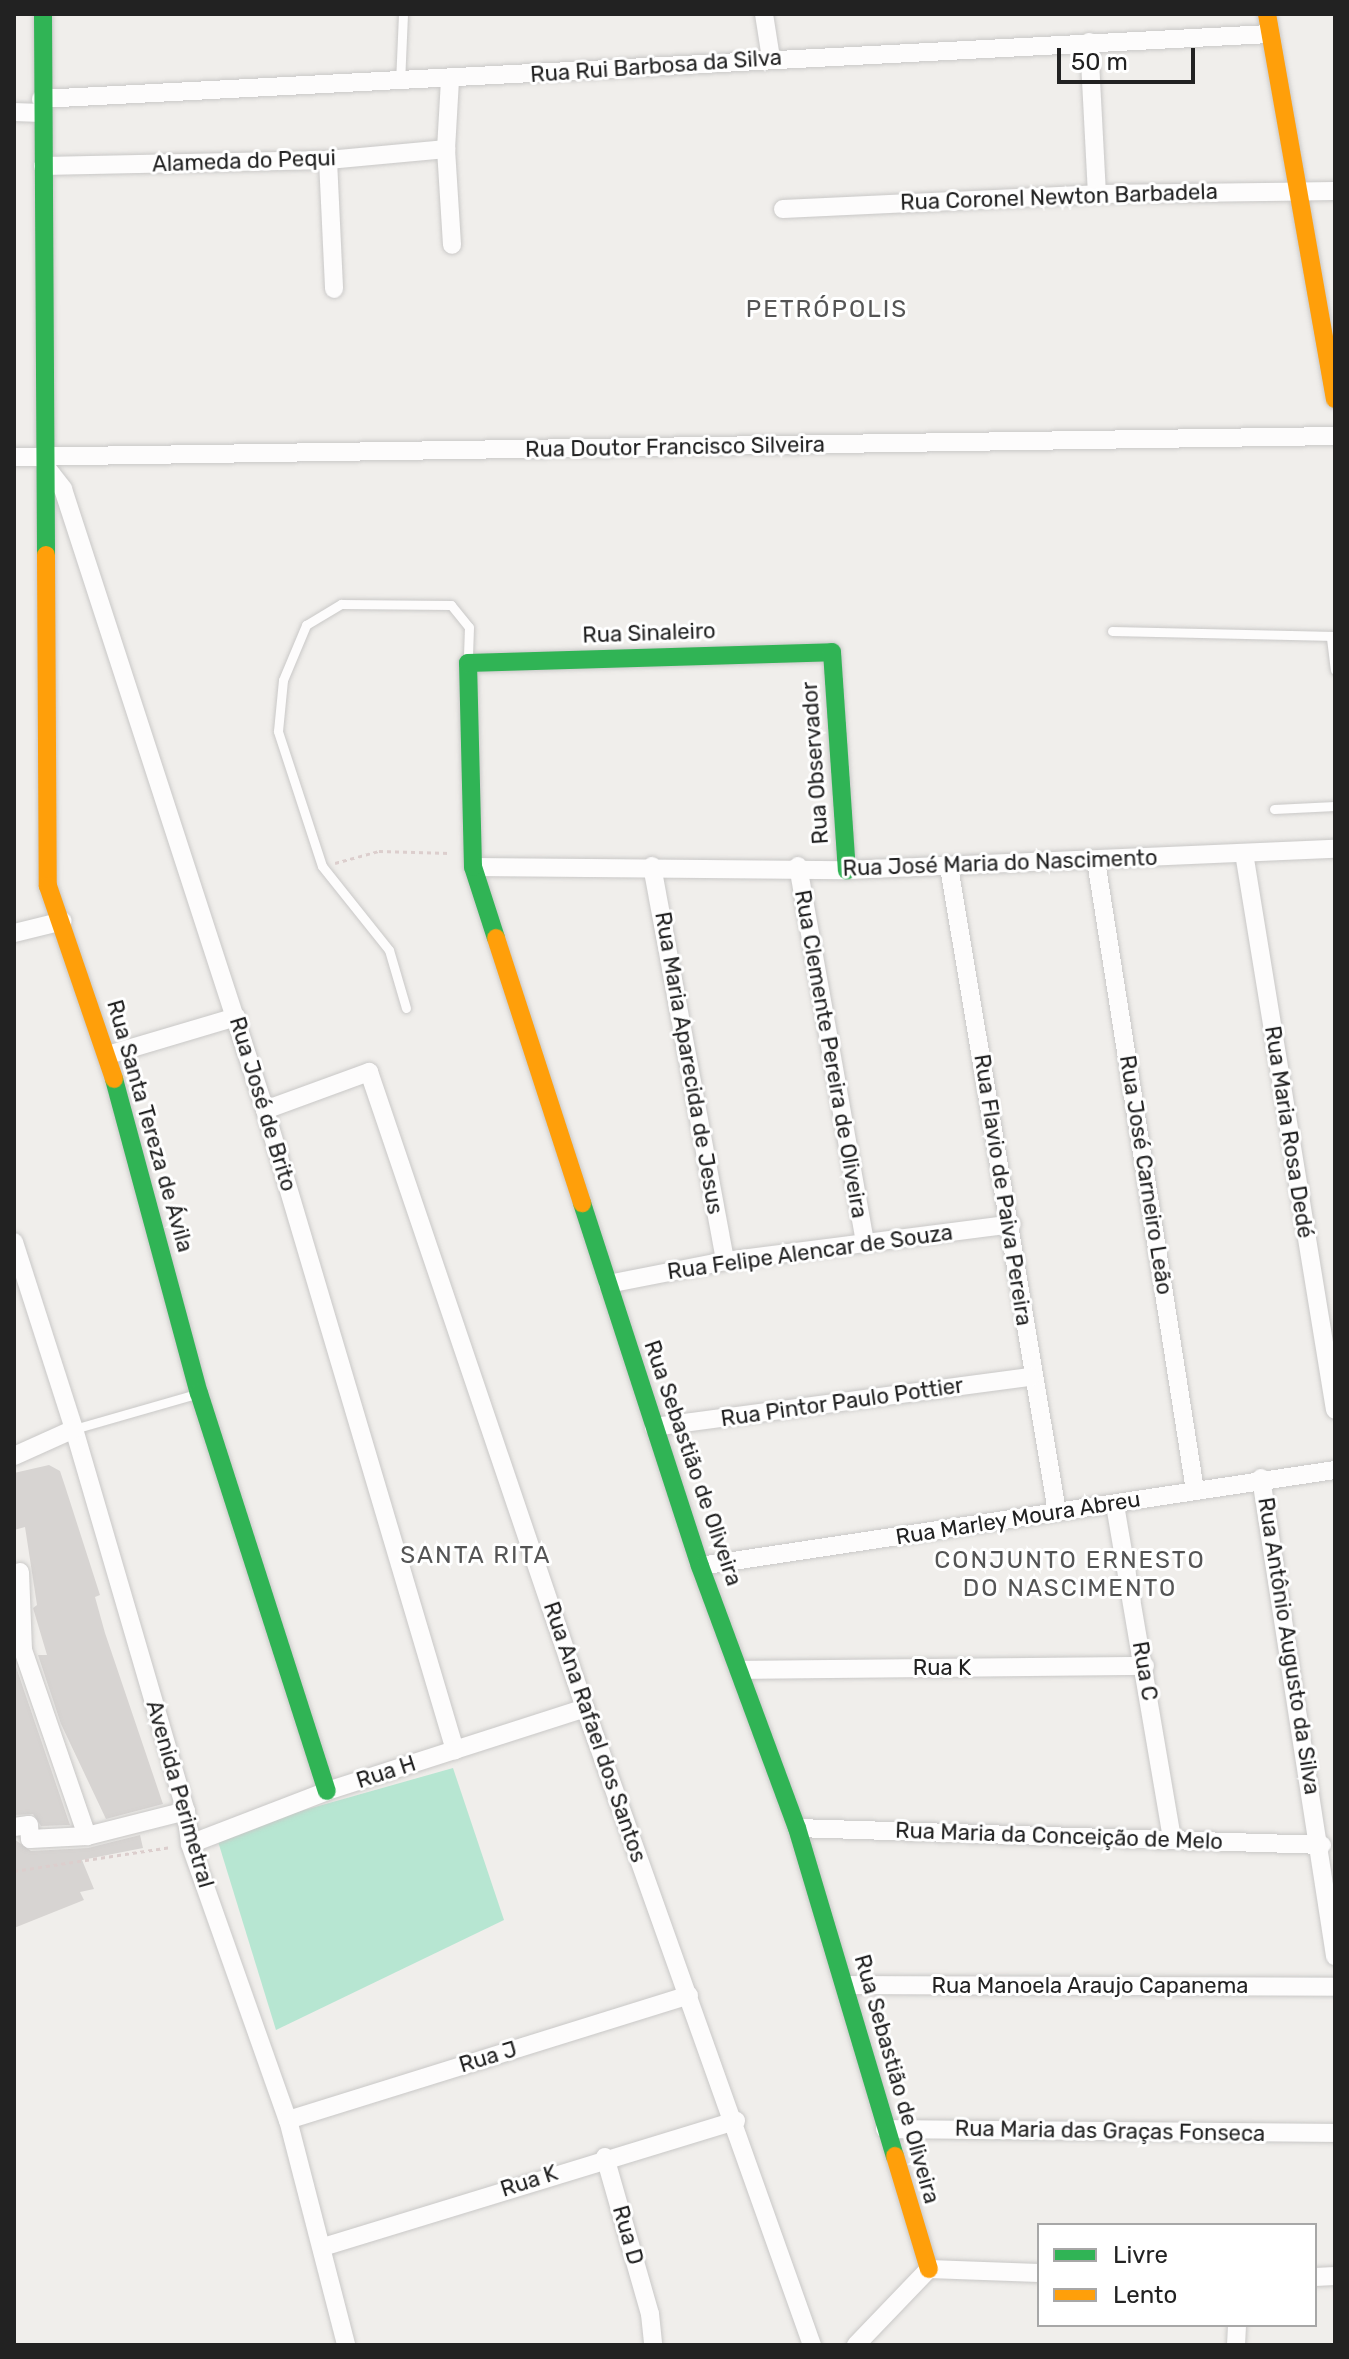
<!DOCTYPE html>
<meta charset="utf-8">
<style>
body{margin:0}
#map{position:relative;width:1349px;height:2359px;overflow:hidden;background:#f0eeeb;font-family:Rubik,sans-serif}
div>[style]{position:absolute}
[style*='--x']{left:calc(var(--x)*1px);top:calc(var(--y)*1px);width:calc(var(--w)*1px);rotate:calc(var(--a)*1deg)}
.pitch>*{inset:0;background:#b7e6d2}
.building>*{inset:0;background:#d7d4d2}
.path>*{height:3px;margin-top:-1.5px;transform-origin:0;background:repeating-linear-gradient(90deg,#dccecd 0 4px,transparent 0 8px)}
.roads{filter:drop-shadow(0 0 2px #c9c8c7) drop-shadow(0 0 2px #c9c8c7)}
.lane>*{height:9px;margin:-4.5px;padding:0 4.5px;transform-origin:4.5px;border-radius:4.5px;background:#fdfcfc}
.street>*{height:18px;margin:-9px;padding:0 9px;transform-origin:9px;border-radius:9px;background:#fdfcfc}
.fast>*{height:18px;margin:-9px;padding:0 9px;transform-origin:9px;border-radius:9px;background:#30b455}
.slow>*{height:18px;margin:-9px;padding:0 9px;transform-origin:9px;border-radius:9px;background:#ff9f0a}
span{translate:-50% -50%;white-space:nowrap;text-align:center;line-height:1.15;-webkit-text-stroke:6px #fff;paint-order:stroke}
.street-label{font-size:22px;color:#222}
.neighbourhood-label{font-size:24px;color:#555;letter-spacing:2px}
.frame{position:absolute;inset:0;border:16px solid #222;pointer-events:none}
.legend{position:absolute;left:1037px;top:2223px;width:280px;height:104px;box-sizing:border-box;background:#fff;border:2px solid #a7a7a7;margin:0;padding:10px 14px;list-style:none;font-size:24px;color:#222}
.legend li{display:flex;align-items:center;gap:16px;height:40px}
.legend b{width:40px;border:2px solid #a7a7a7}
.scale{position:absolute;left:1057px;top:48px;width:138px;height:36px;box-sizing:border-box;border:4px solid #222;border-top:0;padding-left:10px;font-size:24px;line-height:28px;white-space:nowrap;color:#222;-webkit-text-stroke:6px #fff;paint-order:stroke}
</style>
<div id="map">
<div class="pitch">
<div style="clip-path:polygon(453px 1768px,504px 1920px,276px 2030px,216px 1835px)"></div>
</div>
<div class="building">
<div style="clip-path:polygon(49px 1465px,60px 1471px,65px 1486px,100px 1595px,95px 1597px,105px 1633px,163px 1804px,106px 1819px,61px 1724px,38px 1655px,47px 1655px,33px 1608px,37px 1605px,25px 1527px,14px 1530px,14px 1473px)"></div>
<div style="clip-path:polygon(14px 1661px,70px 1825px,41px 1826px,33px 1814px,14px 1815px)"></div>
<div style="clip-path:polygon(140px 1835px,143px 1848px,82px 1860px,94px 1889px,80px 1892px,84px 1900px,14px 1928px,14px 1839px,31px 1851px,88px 1848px)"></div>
</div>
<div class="path">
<div style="--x:335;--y:863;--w:46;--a:-15.3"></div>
<div style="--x:379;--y:851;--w:71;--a:1.6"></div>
<div style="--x:14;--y:1871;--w:159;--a:-8.7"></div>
</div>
<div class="roads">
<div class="lane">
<div style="--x:400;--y:83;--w:69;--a:-87.5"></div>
<div style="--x:1112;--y:631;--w:223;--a:1.3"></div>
<div style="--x:1331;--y:638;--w:32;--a:83"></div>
<div style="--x:1274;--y:809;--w:61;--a:-2.8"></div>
<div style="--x:406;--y:1008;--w:60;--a:-106.3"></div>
<div style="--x:389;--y:950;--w:107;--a:-128.6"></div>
<div style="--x:322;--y:866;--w:142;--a:-108.1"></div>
<div style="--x:278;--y:731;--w:51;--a:-84.4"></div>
<div style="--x:283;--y:680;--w:60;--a:-67.3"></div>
<div style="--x:306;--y:625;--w:41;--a:-31"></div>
<div style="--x:341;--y:604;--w:110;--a:0.5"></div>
<div style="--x:451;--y:605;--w:28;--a:51"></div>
<div style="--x:469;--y:627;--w:32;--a:92"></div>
<div style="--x:74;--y:1429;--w:127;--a:-16"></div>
</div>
<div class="street">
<div style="--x:764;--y:14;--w:45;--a:81"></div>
<div style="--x:1089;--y:42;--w:152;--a:87"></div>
<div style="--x:450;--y:80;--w:69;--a:93.3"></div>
<div style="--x:446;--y:149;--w:96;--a:86.4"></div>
<div style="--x:41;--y:99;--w:1231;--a:-3.03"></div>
<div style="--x:14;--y:112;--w:27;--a:2"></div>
<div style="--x:328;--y:160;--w:129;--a:87.3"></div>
<div style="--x:43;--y:166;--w:285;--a:-1.2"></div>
<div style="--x:328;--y:160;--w:119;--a:-5.3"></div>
<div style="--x:783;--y:209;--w:314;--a:-2.7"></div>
<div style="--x:1097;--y:194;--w:238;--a:-0.7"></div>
<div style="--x:14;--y:457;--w:1321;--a:-0.91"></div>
<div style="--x:46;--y:467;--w:28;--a:52"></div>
<div style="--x:63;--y:489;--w:653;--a:71.98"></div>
<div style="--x:265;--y:1110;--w:668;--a:73.47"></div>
<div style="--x:1244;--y:853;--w:564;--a:80.72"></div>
<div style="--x:1096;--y:861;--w:637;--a:81.06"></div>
<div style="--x:652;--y:866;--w:402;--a:79.5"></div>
<div style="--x:798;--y:866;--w:382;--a:79.9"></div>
<div style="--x:473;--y:867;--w:374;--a:0.5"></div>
<div style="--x:847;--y:870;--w:488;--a:-2.5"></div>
<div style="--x:949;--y:867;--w:654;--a:80.49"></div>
<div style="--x:14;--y:933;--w:50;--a:-13.8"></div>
<div style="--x:108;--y:1055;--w:134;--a:-16.5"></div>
<div style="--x:265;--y:1110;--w:111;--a:-20.1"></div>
<div style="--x:369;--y:1072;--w:672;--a:71.24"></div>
<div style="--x:585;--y:1708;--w:676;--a:70.39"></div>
<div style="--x:14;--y:1242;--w:196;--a:72.2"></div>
<div style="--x:74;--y:1429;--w:398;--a:73.7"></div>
<div style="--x:186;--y:1811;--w:33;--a:83"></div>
<div style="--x:190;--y:1844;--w:293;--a:70.5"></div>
<div style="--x:288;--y:2120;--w:232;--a:75.5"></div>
<div style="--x:608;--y:1284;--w:119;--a:-11.1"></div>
<div style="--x:725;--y:1261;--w:289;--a:-7.3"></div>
<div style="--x:654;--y:1427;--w:380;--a:-7.6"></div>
<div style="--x:14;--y:1456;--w:66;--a:-24.2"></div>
<div style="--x:1261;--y:1478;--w:484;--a:81.2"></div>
<div style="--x:1115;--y:1505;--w:338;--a:80.3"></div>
<div style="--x:700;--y:1566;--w:642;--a:-8.6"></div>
<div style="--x:20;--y:1572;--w:78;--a:87.8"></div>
<div style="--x:23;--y:1650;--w:197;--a:71"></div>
<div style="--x:87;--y:1836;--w:102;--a:-14.2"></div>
<div style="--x:740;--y:1670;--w:405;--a:-0.6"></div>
<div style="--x:14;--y:1827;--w:15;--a:-8"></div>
<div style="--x:29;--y:1825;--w:14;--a:86"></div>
<div style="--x:30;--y:1839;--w:57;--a:-3"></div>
<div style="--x:797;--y:1828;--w:525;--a:1.85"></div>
<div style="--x:190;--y:1844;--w:147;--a:-21.1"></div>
<div style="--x:327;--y:1791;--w:271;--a:-17.8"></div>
<div style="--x:845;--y:1985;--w:490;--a:0.2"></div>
<div style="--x:288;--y:2120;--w:420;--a:-17.3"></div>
<div style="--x:885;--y:2129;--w:450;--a:0.5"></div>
<div style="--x:605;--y:2157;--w:163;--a:74"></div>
<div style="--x:650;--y:2314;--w:31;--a:84"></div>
<div style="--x:323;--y:2247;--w:432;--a:-17"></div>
<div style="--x:1315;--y:2277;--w:20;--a:-3"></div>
<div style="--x:856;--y:2345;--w:105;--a:-46.2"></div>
<div style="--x:929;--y:2269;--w:110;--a:2.1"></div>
<div style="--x:1236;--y:2345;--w:20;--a:-87"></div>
</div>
<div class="fast">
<div style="--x:43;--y:14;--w:541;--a:89.68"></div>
<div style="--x:496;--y:938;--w:75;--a:-107.9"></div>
<div style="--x:473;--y:867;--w:204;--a:-91.4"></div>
<div style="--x:468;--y:663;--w:364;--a:-1.7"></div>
<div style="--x:832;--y:652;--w:219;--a:86.1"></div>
<div style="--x:114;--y:1079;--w:325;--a:74.9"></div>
<div style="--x:199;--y:1393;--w:418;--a:72.2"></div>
<div style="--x:582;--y:1203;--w:382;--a:72"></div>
<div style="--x:700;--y:1566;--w:279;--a:69.7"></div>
<div style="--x:797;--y:1828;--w:342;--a:73.4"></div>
</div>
<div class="slow">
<div style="--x:1267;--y:14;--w:391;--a:80"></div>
<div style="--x:46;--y:555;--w:331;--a:89.7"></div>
<div style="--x:48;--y:886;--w:204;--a:71.1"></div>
<div style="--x:496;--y:938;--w:279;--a:72"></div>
<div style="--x:895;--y:2156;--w:118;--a:73.3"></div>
</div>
</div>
<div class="street-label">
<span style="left:656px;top:66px;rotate:-4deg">Rua Rui Barbosa da Silva</span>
<span style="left:244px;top:161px;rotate:-2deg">Alameda do Pequi</span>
<span style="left:1059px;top:197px;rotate:-2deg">Rua Coronel Newton Barbadela</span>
<span style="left:675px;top:447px;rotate:-1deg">Rua Doutor Francisco Silveira</span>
<span style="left:649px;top:633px;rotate:-2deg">Rua Sinaleiro</span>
<span style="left:815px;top:763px;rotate:-94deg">Rua Observador</span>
<span style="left:1000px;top:863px;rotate:-2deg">Rua José Maria do Nascimento</span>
<span style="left:831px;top:1054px;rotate:80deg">Rua Clemente Pereira de Oliveira</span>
<span style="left:689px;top:1063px;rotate:80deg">Rua Maria Aparecida de Jesus</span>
<span style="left:263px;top:1104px;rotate:73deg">Rua José de Brito</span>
<span style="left:150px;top:1126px;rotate:74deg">Rua Santa Tereza de Ávila</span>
<span style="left:1289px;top:1132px;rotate:81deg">Rua Maria Rosa Dedé</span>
<span style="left:1146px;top:1175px;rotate:81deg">Rua José Carneiro Leão</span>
<span style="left:1003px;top:1190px;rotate:81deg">Rua Flavio de Paiva Pereira</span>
<span style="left:810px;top:1252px;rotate:-8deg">Rua Felipe Alencar de Souza</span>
<span style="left:842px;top:1402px;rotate:-8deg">Rua Pintor Paulo Pottier</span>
<span style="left:693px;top:1463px;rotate:71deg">Rua Sebastião de Oliveira</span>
<span style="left:1018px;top:1518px;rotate:-9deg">Rua Marley Moura Abreu</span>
<span style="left:1289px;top:1646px;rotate:81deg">Rua Antônio Augusto da Silva</span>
<span style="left:942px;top:1668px">Rua K</span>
<span style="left:1145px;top:1671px;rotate:80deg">Rua C</span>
<span style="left:595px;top:1732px;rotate:71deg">Rua Ana Rafael dos Santos</span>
<span style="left:386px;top:1772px;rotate:-18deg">Rua H</span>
<span style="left:180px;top:1794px;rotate:74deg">Avenida Perimetral</span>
<span style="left:1059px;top:1836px;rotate:2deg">Rua Maria da Conceição de Melo</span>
<span style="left:1090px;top:1986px">Rua Manoela Araujo Capanema</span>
<span style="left:488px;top:2057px;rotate:-17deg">Rua J</span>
<span style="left:897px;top:2079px;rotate:74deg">Rua Sebastião de Oliveira</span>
<span style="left:1110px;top:2131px;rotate:1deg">Rua Maria das Graças Fonseca</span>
<span style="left:529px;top:2181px;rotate:-18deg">Rua K</span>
<span style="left:628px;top:2235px;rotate:74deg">Rua D</span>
</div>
<div class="neighbourhood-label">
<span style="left:827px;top:310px">PETRÓPOLIS</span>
<span style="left:476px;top:1556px">SANTA RITA</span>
<span style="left:1070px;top:1575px">CONJUNTO ERNESTO<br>DO NASCIMENTO</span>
</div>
<div class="frame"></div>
<ul class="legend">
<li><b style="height:10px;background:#30b455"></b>Livre</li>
<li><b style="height:10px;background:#ff9f0a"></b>Lento</li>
</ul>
<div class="scale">50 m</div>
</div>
